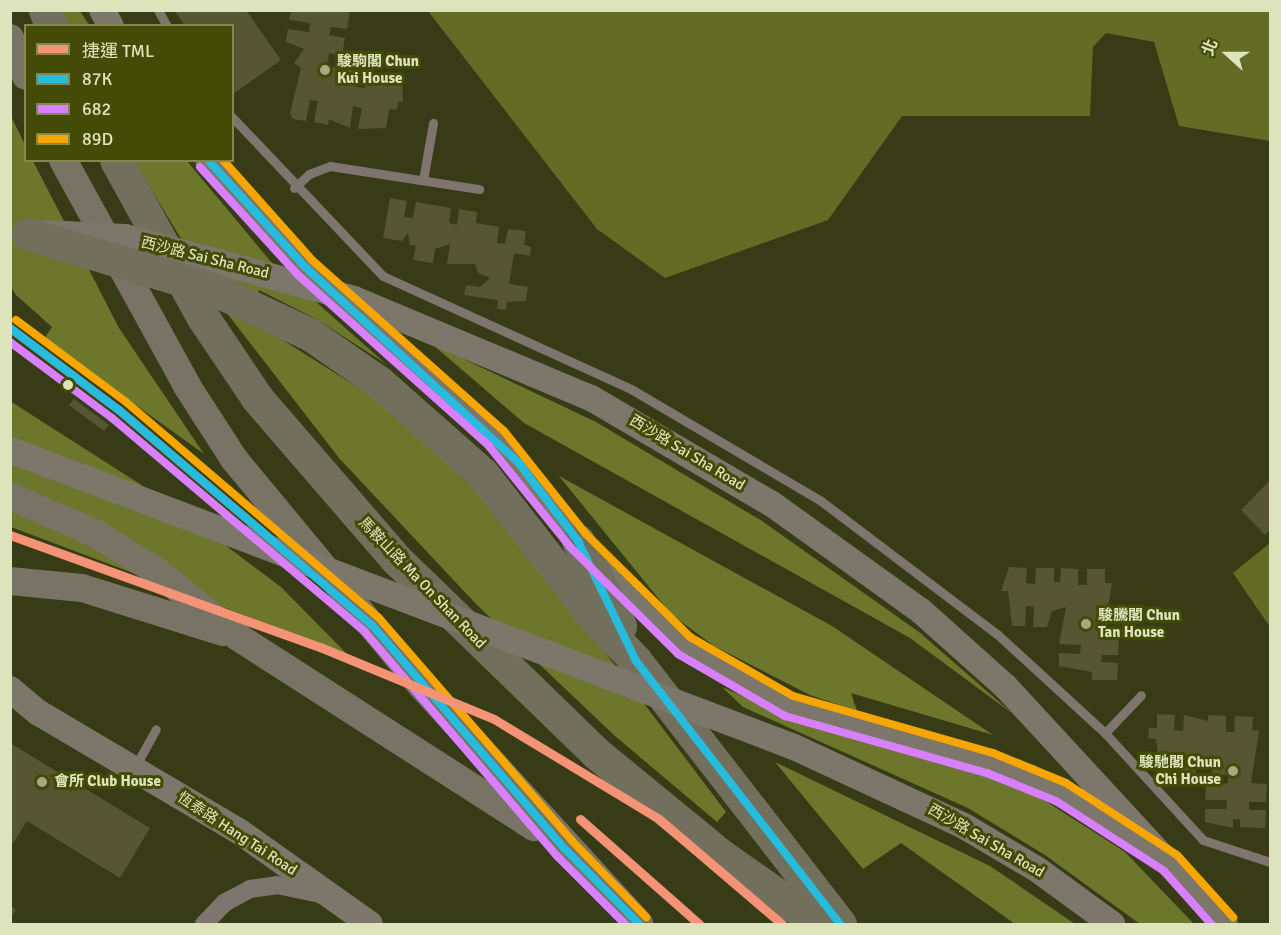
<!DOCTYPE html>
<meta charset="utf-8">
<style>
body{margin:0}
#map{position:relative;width:1281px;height:935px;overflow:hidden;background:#373c16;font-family:Signika,"Noto Sans TC",sans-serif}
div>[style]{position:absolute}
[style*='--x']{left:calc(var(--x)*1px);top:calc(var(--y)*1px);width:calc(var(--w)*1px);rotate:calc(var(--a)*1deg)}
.green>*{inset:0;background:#636c25}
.forest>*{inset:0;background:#6d772b}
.building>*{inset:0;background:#565632}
.lane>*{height:9px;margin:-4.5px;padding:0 4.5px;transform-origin:4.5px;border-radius:4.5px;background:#7d756e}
.street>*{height:18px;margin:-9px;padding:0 9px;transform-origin:9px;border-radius:9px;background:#7d756e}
.secondary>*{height:26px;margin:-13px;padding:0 13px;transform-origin:13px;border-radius:13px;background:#7d766a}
.primary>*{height:28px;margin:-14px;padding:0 14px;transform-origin:14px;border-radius:14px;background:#787364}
.highway>*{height:33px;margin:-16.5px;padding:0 16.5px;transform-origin:16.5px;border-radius:16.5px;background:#726f5c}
.secondary-bridge>*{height:26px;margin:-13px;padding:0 13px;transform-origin:13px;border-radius:13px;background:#7d766a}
.highway-bridge>*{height:33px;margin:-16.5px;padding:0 16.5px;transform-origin:16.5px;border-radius:16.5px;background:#726f5c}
.bus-1>*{height:8px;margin:-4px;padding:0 4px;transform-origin:4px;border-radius:4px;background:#26bcdd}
.bus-2>*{height:8px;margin:-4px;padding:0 4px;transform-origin:4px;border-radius:4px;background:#d880ff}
.bus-3>*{height:8px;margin:-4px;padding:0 4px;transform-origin:4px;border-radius:4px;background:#f7a600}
.metro-1>*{height:9px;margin:-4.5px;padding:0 4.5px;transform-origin:4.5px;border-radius:4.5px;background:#f49375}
.dots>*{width:16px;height:16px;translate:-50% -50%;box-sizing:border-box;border:3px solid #434b07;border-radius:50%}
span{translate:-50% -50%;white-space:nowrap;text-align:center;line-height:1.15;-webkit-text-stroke:6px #434b07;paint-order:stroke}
.poi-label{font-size:15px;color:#dde4bc;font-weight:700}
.left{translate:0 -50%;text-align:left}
.right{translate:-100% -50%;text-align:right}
.street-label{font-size:15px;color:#dde4bc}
.frame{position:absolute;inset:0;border:12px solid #dde4bc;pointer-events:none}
.legend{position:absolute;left:24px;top:24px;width:210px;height:138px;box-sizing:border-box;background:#434b07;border:2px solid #81884f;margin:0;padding:8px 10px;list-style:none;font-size:18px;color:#dde4bc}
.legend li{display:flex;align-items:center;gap:12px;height:30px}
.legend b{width:30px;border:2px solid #81884f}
.north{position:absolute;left:1197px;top:24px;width:60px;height:60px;-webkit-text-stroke:4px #434b07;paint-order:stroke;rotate:291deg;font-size:16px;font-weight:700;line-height:24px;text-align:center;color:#dde4bc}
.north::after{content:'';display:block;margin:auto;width:21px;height:27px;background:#dde4bc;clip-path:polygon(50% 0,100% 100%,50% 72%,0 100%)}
</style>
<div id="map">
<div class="green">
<div style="clip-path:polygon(428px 11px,1270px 11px,1270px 141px,1179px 126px,1154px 42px,1106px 33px,1093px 47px,1090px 116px,902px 116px,828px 220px,665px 278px,597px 229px)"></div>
<div style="clip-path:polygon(1270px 543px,1270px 627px,1233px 573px)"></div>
</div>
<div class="forest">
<div style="clip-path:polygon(61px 11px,80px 11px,89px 25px,67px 25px)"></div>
<div style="clip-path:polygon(10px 114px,25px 145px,26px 160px,33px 161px,119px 328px,204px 454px,44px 339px,52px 327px,16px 295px,10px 285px)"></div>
<div style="clip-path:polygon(134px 161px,187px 161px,272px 263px,386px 364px,318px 320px,259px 290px,251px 320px,378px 400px,452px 464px,515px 533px,726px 812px,717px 822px,615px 736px,477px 605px,339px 458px,223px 308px)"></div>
<div style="clip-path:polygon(432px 344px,596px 422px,762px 521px,919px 632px,1013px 714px,910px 638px,524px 423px)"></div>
<div style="clip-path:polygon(10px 401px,168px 502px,281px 587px,347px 654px,11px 527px)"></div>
<div style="clip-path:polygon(559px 476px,832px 626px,993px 735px,851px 693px,857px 711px,810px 695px,714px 646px,671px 614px)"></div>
<div style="clip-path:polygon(722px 687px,817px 729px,993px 775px,1033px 793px,1125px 852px,1194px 924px,1140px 924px,1045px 855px,968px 808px,743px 707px)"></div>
<div style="clip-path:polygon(775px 762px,990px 866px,1075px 924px,1015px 924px,901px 843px,863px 869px)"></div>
</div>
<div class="building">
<div style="clip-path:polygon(174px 10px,246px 10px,281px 60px,233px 94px,232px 26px,185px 26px)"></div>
<div style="clip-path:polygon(291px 10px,350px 11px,347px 29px,331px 27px,329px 35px,345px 38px,342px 56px,329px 53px,327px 66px,359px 71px,356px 87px,365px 88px,368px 73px,402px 78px,403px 102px,398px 101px,397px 110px,389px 109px,386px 128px,358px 129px,362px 108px,353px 106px,350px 128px,329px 119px,328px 125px,314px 122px,318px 101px,310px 100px,306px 121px,293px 119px,290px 113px,301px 68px,294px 63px,304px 49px,286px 42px,288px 29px,309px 32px,310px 23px,289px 20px)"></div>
<div style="clip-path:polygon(390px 198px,407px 201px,404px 217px,413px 218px,416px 202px,451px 208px,449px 223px,457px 225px,459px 209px,477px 212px,476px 223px,499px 227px,497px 243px,505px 244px,508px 229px,526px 231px,524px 245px,531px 247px,530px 256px,514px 253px,509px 284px,528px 287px,526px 301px,507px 302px,506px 310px,497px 309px,498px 300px,464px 295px,466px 285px,480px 287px,490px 278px,478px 273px,475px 264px,447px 264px,450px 244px,435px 249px,433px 263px,413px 260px,416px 246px,410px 245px,408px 233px,402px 241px,383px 238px)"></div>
<div style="clip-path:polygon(74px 399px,109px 425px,104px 431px,69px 405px)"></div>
<div style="clip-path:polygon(1270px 480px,1270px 530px,1265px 535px,1241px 510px)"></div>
<div style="clip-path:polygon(1009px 567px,1027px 568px,1026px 583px,1035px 584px,1036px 568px,1054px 568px,1054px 582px,1060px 582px,1061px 568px,1078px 569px,1078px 585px,1087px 585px,1087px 569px,1105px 569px,1105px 583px,1112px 583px,1103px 637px,1119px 637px,1118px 655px,1102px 655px,1101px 662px,1118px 663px,1117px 680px,1092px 680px,1092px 672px,1059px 666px,1059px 653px,1080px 654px,1081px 645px,1059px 644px,1066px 607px,1052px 611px,1047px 627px,1033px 627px,1034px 607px,1026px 606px,1025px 626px,1012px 626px,1008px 591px,1001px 591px)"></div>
<div style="clip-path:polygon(1157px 714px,1175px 715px,1174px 730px,1183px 731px,1184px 715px,1208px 721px,1208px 715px,1226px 716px,1226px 732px,1234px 732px,1235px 716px,1253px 717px,1252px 730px,1259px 731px,1251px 783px,1267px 784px,1266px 802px,1249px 802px,1249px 810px,1266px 810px,1265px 828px,1240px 827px,1240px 819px,1233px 819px,1233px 828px,1205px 822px,1205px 809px,1226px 809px,1227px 800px,1205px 800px,1206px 786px,1228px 783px,1228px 775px,1212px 775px,1213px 755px,1200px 758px,1195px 774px,1181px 774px,1181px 754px,1173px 754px,1173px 774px,1160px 773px,1156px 739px,1148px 738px,1149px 728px,1157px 728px)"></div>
<div style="clip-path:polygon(10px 743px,150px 828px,120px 878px,27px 821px,10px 848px)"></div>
<div style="clip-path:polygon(10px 906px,16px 910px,10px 918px)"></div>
</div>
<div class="lane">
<div style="--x:158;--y:10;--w:18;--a:61"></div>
<div style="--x:232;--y:117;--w:219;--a:46.5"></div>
<div style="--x:383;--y:276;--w:273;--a:24.5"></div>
<div style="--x:631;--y:389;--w:221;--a:30.5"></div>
<div style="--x:821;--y:501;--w:221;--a:37.1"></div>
<div style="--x:997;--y:634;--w:147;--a:42.5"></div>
<div style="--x:1105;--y:733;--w:145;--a:47.5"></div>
<div style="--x:1203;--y:840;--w:71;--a:18.2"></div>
<div style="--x:423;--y:180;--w:58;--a:-80"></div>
<div style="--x:294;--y:188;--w:21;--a:-43"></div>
<div style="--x:309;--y:174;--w:22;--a:-21"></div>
<div style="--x:330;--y:166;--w:151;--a:8.8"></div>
<div style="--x:10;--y:328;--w:136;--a:37"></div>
<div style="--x:119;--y:410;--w:201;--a:40.4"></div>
<div style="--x:1105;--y:733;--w:52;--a:-46.5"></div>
<div style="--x:135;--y:767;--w:43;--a:-61.1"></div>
</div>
<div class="street">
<div style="--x:204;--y:924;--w:29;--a:-46"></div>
<div style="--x:224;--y:903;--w:30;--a:-28"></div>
<div style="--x:250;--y:889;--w:27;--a:-8"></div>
<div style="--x:277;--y:885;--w:44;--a:11.8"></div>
</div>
<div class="secondary">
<div style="--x:102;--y:10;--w:18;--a:61"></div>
<div style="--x:208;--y:160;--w:144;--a:47.8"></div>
<div style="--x:305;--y:267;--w:256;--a:41.8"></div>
<div style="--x:496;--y:438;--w:132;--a:51.5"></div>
<div style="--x:578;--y:541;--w:148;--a:44.5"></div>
<div style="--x:684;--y:645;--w:121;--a:30.2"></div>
<div style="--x:789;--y:706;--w:250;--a:16.5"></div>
<div style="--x:1029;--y:777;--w:92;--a:28"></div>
<div style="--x:1110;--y:820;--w:75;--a:35.2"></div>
<div style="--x:10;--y:450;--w:65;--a:20.7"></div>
<div style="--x:772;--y:504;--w:183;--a:35.7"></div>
<div style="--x:921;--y:611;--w:113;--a:41.8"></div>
<div style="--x:1005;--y:686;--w:324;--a:47.3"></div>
<div style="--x:10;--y:689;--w:38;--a:40"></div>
<div style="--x:39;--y:713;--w:234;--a:30.6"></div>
<div style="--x:240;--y:832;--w:159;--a:35.3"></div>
<div style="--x:794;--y:747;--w:187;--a:24.9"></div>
<div style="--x:964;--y:826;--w:86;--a:30.7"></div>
<div style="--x:1038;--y:870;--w:92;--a:36.1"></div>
</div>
<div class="primary">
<div style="--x:10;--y:38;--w:41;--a:67.2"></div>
<div style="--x:63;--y:160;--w:258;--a:61.2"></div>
<div style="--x:187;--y:386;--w:87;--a:57.2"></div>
<div style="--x:234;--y:459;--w:295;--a:50.4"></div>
<div style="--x:422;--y:686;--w:322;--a:47.6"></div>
<div style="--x:10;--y:496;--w:94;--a:23.8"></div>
<div style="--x:96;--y:534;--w:69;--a:31.4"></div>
<div style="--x:155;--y:570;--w:107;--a:38.9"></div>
<div style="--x:238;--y:637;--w:352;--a:32.7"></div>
<div style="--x:10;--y:581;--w:72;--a:5.6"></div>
<div style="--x:82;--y:588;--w:148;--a:17.3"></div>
</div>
<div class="highway">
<div style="--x:45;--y:10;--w:17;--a:69"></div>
<div style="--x:116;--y:160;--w:178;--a:61.1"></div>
<div style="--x:202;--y:316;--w:99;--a:56.1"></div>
<div style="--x:257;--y:398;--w:214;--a:49.2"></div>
<div style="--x:397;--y:560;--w:277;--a:44.1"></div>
<div style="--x:596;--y:753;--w:163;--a:39.3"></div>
<div style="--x:722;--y:856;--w:118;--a:35"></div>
<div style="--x:311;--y:335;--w:83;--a:34.7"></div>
<div style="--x:379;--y:382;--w:137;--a:41.5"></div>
<div style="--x:482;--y:473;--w:184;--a:52.1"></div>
<div style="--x:595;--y:618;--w:59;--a:46.4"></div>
<div style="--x:636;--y:661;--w:333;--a:52.2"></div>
<div style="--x:578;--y:541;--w:95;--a:63.7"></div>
</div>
<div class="secondary-bridge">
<div style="--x:46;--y:233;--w:79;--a:2.9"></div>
<div style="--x:125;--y:237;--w:237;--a:15.1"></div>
<div style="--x:354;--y:299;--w:257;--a:22.7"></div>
<div style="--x:591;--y:398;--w:210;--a:30.4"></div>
<div style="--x:71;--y:473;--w:773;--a:20.76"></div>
</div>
<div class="highway-bridge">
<div style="--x:28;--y:234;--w:193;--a:16.6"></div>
<div style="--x:213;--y:289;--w:108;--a:25.1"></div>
</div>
<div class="bus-1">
<div style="--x:208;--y:160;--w:144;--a:47.8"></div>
<div style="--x:305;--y:267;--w:289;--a:42.5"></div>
<div style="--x:518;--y:462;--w:99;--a:52.8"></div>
<div style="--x:578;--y:541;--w:133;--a:64.2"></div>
<div style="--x:636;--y:661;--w:333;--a:52.2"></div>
<div style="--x:10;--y:328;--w:136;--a:37"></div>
<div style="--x:119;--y:410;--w:332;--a:40.4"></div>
<div style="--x:372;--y:625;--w:296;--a:49.3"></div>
<div style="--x:565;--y:849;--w:105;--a:45.4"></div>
</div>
<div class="bus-2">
<div style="--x:200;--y:167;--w:146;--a:47.8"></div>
<div style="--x:298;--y:275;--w:255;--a:41.8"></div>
<div style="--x:488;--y:445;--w:132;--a:51.1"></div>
<div style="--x:571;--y:548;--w:151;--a:44.7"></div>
<div style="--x:678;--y:654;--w:124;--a:30.1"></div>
<div style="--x:785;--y:716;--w:210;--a:15.8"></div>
<div style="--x:987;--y:773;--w:74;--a:22.1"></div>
<div style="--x:1056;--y:801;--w:129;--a:32.9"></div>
<div style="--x:1164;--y:871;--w:71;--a:48.4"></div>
<div style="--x:10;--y:342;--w:127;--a:36.7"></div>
<div style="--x:112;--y:418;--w:331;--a:40.2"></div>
<div style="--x:365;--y:632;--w:295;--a:49.4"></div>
<div style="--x:557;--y:856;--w:96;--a:45"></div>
</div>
<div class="bus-3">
<div style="--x:223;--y:160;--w:134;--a:48.3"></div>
<div style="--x:312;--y:260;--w:257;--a:41.7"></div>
<div style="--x:504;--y:431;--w:132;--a:51.5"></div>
<div style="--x:586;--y:534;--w:146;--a:44.7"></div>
<div style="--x:690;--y:637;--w:119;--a:29.8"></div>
<div style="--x:793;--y:696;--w:208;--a:15.9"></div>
<div style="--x:993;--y:753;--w:79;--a:22.3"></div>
<div style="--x:1066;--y:783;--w:132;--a:33"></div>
<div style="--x:1177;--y:855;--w:84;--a:47.9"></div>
<div style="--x:16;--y:320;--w:137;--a:36.7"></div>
<div style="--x:126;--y:402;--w:333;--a:40.5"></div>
<div style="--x:379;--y:618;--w:296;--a:49.1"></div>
<div style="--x:573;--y:842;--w:105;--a:45.8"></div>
</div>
<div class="metro-1">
<div style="--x:10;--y:535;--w:330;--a:19.9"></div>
<div style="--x:320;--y:647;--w:188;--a:22.5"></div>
<div style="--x:494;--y:719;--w:193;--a:31.2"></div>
<div style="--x:659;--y:819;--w:162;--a:40.5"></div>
<div style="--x:580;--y:819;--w:159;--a:41.4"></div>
</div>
<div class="dots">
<div style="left:325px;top:70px;background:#a3a982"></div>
<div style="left:68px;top:385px;background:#dde4bc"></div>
<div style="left:1086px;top:624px;background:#a3a982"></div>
<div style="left:1233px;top:771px;background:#a3a982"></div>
<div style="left:42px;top:782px;background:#a3a982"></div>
</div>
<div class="poi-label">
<span class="left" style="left:337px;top:70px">駿駒閣 Chun<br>Kui House</span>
<span class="left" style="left:1098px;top:624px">駿騰閣 Chun<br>Tan House</span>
<span class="right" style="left:1221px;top:771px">駿馳閣 Chun<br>Chi House</span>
<span class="left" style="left:54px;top:782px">會所 Club House</span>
</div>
<div class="street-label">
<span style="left:205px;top:258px;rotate:14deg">西沙路 Sai Sha Road</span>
<span style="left:687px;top:453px;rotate:31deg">西沙路 Sai Sha Road</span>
<span style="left:422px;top:583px;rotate:46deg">馬鞍山路 Ma On Shan Road</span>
<span style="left:237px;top:834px;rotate:33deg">恆泰路 Hang Tai Road</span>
<span style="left:986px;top:841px;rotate:30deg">西沙路 Sai Sha Road</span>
</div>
<div class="frame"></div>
<ul class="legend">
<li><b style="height:8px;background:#f49375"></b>捷運 TML</li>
<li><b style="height:8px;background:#26bcdd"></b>87K</li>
<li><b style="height:8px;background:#d880ff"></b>682</li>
<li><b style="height:8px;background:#f7a600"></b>89D</li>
</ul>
<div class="north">北</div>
</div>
